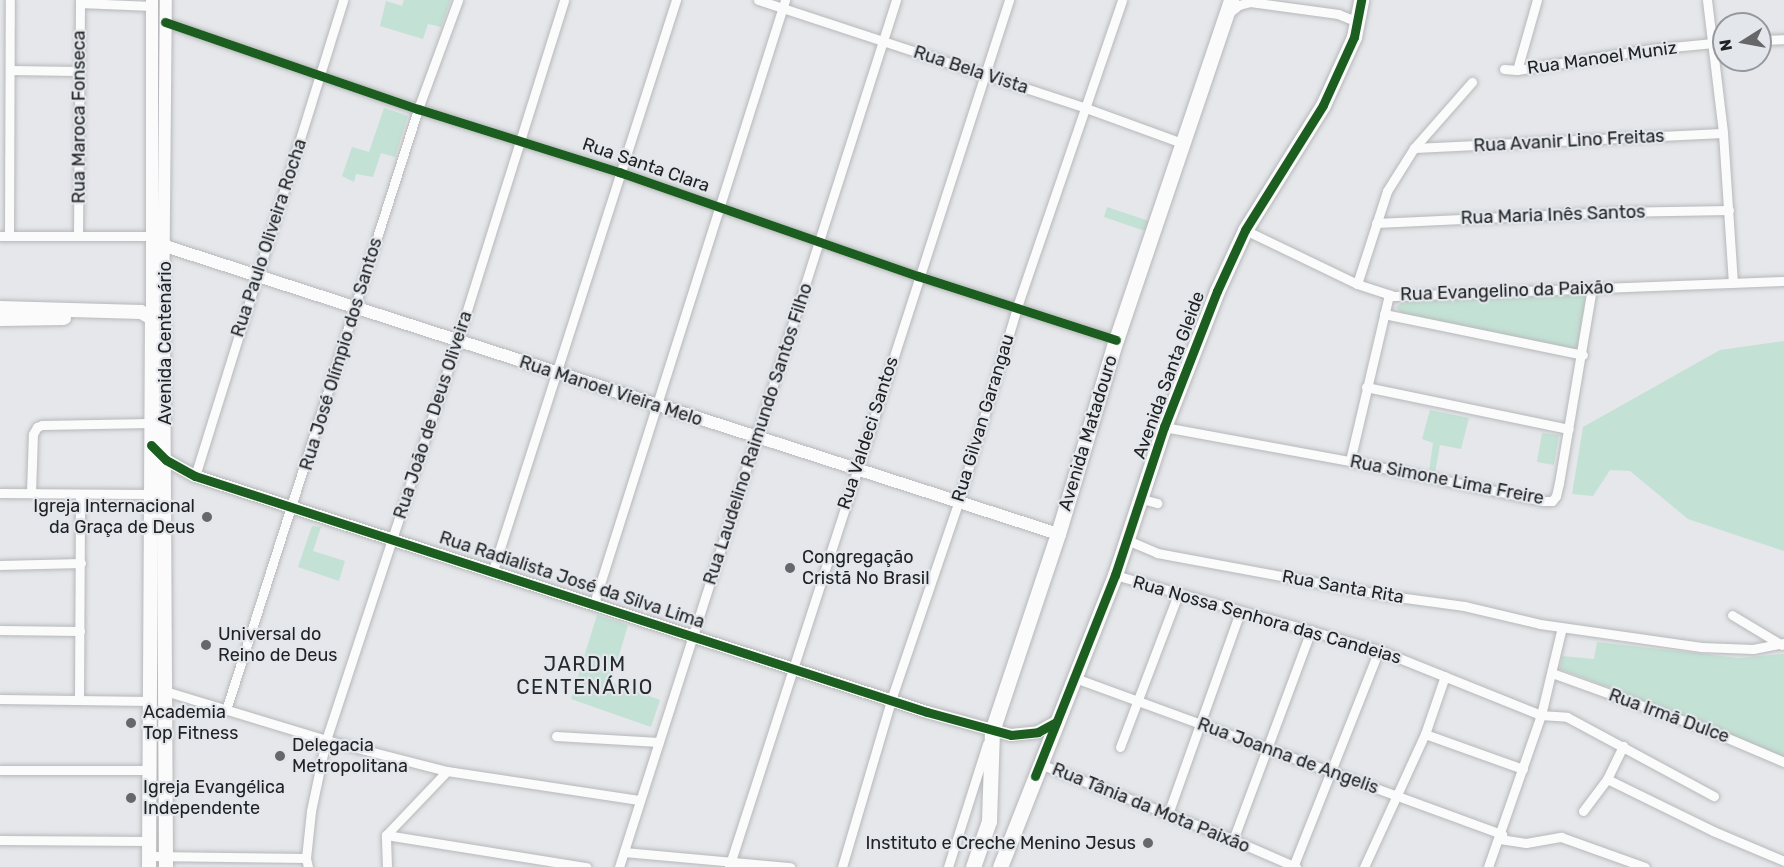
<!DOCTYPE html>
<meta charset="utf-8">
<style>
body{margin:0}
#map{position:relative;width:1784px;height:867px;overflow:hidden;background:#e5e7ea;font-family:Rubik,sans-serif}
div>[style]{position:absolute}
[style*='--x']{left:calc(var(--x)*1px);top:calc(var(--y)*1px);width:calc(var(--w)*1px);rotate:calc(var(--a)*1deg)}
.green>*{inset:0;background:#c4e1d5}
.roads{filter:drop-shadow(0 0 2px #b7b8ba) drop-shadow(0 0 2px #b7b8ba)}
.minor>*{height:9px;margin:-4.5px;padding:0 4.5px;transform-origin:4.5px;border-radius:4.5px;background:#fbfbfc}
.tertiary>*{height:12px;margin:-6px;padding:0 6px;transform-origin:6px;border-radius:6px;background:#fbfbfc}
.secondary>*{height:14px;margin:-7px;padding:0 7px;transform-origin:7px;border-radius:7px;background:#fbfbfc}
.primary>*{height:15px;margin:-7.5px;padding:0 7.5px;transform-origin:7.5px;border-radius:7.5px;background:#fbfbfc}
.cycleway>*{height:9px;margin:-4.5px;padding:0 4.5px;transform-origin:4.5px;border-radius:4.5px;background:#1b5e20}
.dots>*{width:16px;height:16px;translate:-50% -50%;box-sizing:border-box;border:3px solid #e3e7ec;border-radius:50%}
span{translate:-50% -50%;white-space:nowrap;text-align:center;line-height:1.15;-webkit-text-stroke:4.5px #e3e7ec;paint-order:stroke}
.street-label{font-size:18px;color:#202223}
.poi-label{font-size:18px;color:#202223}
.right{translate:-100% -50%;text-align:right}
.left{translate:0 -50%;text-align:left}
.neighbourhood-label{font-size:20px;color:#26292d;letter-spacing:1.5px}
.north{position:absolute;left:1712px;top:12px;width:60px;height:60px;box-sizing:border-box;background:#e3e7ec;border:2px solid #95989c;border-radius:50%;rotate:259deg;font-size:16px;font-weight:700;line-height:24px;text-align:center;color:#202223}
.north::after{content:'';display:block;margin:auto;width:21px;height:27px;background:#656769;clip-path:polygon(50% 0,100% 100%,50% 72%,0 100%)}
</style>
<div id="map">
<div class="green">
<div style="clip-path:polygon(404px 0,451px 0,441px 27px,428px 24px,423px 39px,380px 26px,386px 1px,402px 6px)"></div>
<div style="clip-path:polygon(384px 108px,408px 116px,395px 157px,381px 153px,373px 177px,356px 174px,354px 182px,342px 176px,352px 147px,369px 152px)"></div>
<div style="clip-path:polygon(1107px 207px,1149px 221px,1145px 231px,1104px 217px)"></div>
<div style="clip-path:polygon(1586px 295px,1577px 350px,1403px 315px,1396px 307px,1404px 301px)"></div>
<div style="clip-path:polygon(1784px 341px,1784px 551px,1688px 519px,1630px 471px,1610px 470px,1593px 496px,1572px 494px,1583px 427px,1720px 350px)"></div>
<div style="clip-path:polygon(1430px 410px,1469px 418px,1461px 449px,1440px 445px,1435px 473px,1429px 472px,1433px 443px,1422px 439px)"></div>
<div style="clip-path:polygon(1542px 433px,1559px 435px,1554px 465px,1537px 462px)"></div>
<div style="clip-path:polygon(312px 526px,321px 527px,313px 551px,345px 561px,339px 581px,298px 567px)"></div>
<div style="clip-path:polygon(597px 615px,628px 625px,611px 682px,660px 700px,651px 727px,571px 699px)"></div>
<div style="clip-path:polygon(1597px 642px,1739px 658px,1784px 654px,1784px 762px,1676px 713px,1560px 669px,1562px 656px,1594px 659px)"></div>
</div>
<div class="roads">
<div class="minor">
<div style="--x:758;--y:0;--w:345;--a:18.2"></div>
<div style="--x:1086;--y:108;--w:102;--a:20"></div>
<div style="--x:1707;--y:0;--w:134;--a:83.1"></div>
<div style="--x:1723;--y:133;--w:150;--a:86.2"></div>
<div style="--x:80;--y:3;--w:72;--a:2.4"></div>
<div style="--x:1229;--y:13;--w:13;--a:-39"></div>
<div style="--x:1239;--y:5;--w:11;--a:-15"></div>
<div style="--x:1250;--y:2;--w:89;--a:7.8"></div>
<div style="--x:1338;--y:14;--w:22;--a:22"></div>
<div style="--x:165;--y:22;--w:268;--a:19"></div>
<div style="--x:418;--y:109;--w:211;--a:17.4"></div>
<div style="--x:619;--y:172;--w:317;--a:19.2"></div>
<div style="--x:918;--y:276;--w:208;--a:17.9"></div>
<div style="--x:1760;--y:40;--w:24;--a:-2"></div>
<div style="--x:1504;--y:69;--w:13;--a:4"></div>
<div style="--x:1517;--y:70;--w:136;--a:-8.9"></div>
<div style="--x:1651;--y:49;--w:73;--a:-5.5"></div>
<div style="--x:10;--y:70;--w:68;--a:0.8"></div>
<div style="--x:1517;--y:70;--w:73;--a:-74.1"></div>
<div style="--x:1414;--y:148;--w:309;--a:-2.8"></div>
<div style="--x:1376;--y:223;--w:236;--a:-2.7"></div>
<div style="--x:1612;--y:212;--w:117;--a:-1"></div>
<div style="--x:1245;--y:230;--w:124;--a:25.7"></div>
<div style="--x:1357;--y:284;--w:38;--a:18"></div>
<div style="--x:1393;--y:296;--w:391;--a:-2.2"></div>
<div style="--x:78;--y:235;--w:235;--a:-89.5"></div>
<div style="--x:0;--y:236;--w:151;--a:0"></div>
<div style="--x:9;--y:236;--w:236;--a:-89.8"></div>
<div style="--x:1357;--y:284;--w:98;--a:-72.1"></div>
<div style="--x:1387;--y:191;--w:51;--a:-57.9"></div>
<div style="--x:1414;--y:148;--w:88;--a:-48.7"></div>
<div style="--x:1384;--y:314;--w:203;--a:11.6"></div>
<div style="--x:1366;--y:387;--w:207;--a:11.7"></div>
<div style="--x:1164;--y:427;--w:189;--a:10.4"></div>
<div style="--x:1350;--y:461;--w:197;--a:11.7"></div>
<div style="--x:1543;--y:501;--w:9;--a:0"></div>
<div style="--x:1552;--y:501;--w:6;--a:-51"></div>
<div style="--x:1556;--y:496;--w:13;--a:-77"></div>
<div style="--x:1559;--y:483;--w:198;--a:-80.4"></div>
<div style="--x:1350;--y:461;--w:171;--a:-76.8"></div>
<div style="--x:195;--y:476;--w:498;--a:-72.7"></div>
<div style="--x:0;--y:493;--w:150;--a:0.4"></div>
<div style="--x:31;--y:493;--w:59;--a:-88.1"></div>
<div style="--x:33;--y:434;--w:8;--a:-60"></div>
<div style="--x:37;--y:427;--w:5;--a:-22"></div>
<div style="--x:42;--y:425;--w:108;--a:-1.1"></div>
<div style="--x:1142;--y:499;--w:16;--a:15"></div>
<div style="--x:1127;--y:540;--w:33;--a:23"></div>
<div style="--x:1157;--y:553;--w:230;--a:10.5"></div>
<div style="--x:1383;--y:595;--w:82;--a:7.7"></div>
<div style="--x:1464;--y:606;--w:78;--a:13.3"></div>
<div style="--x:1540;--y:624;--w:163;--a:8.1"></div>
<div style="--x:1701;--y:647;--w:52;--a:2.2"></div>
<div style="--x:1753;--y:649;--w:32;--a:-11"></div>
<div style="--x:0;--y:565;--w:81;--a:-1.4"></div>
<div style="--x:493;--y:570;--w:599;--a:-72.2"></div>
<div style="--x:1115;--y:575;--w:274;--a:15.9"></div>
<div style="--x:1379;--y:650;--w:175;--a:21.9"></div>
<div style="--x:1541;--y:715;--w:26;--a:4"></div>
<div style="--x:1567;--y:717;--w:167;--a:28.3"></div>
<div style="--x:594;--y:603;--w:633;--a:-72.42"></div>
<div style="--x:1732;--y:615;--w:58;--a:31"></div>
<div style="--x:0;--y:630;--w:80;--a:0.7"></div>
<div style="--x:1552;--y:673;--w:162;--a:19.9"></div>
<div style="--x:1704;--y:728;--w:87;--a:23"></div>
<div style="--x:1075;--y:678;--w:455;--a:20.1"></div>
<div style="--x:165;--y:691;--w:168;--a:16.9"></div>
<div style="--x:326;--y:740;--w:125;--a:14.4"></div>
<div style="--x:447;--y:771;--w:194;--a:8.6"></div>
<div style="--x:0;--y:699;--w:150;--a:0.8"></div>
<div style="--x:79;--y:699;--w:205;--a:-89.7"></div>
<div style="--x:226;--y:710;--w:631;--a:-72.28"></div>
<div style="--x:418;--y:109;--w:116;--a:-69.8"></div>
<div style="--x:1425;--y:734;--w:104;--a:19.7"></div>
<div style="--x:556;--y:736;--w:103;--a:3.3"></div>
<div style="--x:1120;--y:747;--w:164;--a:-69.2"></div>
<div style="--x:1040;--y:764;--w:193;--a:21.3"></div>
<div style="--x:1220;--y:834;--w:83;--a:23.5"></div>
<div style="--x:0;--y:770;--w:149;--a:0"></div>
<div style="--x:1607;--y:779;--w:118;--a:26.1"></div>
<div style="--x:1713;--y:831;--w:77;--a:22.9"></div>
<div style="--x:1583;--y:811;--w:40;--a:-53"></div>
<div style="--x:1607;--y:779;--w:37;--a:-64"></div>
<div style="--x:1168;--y:814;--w:214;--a:-70.4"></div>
<div style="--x:386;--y:835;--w:203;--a:9.1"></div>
<div style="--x:1500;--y:839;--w:26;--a:9"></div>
<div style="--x:1526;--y:843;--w:36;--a:-10"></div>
<div style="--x:1561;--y:837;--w:89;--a:19.7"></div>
<div style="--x:0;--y:840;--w:150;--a:0.4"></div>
<div style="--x:1233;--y:840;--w:224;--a:-69.6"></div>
<div style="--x:624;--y:852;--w:167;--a:5.2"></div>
<div style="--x:149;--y:856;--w:157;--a:0.7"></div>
<div style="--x:308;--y:867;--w:9;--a:-103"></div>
<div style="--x:306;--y:858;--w:47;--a:-83.9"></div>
<div style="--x:311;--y:811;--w:73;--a:-78.1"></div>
<div style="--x:326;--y:740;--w:419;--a:-71.8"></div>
<div style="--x:457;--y:342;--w:358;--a:-72.6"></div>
<div style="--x:387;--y:867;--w:32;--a:-92"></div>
<div style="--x:386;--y:835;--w:88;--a:-46.4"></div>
<div style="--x:619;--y:867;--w:910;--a:-72.28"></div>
<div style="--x:729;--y:867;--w:911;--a:-72.1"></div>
<div style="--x:842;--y:867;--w:174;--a:-73.6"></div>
<div style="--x:891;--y:700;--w:208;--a:-71.2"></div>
<div style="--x:958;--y:503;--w:205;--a:-73.2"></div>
<div style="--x:1017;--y:307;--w:324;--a:-71.1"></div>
<div style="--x:948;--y:867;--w:129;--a:-72.4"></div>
<div style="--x:1293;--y:867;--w:233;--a:-68.4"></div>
<div style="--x:1364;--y:867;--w:146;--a:-65.4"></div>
<div style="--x:1425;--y:734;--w:61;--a:-71"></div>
<div style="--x:1488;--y:867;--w:161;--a:-70.8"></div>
<div style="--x:1541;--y:715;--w:90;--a:-76.6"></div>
</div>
<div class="tertiary">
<div style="--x:165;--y:246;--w:938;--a:17.87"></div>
<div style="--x:152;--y:315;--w:315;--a:-90"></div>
<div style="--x:163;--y:324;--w:324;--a:-89.5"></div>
<div style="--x:158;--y:452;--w:11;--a:45"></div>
<div style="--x:166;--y:460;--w:33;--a:29"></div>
<div style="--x:195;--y:476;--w:769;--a:17.87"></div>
<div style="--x:927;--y:712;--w:87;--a:15.3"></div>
<div style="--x:1011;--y:735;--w:27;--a:-6"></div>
<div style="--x:1038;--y:732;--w:21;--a:-29"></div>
</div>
<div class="secondary">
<div style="--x:0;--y:308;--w:141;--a:1.6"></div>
<div style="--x:141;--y:312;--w:25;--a:29"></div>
<div style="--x:163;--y:324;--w:543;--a:89.68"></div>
<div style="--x:0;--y:319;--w:64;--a:-0.9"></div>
<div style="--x:149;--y:867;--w:552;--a:-89.69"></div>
</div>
<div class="primary">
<div style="--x:973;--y:867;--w:49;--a:-70.8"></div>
<div style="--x:989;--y:821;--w:90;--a:-88.1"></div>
<div style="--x:992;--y:731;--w:208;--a:-71.5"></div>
<div style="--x:1058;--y:534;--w:202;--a:-73.4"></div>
<div style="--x:1116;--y:340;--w:359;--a:-71.3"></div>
<div style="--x:1000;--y:867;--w:314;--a:-68.5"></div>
<div style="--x:1115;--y:575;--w:156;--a:-71.7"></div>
<div style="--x:1164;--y:427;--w:146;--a:-68.7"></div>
<div style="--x:1217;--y:291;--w:67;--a:-65.3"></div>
<div style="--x:1245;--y:230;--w:147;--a:-58"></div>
<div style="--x:1323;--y:105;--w:75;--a:-65.5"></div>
<div style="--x:1354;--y:37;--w:38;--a:-79"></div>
</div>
</div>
<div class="cycleway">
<div style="--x:165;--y:22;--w:268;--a:19"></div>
<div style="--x:418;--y:109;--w:211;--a:17.4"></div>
<div style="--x:619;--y:172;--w:317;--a:19.2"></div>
<div style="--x:918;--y:276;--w:208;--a:17.9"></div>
<div style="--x:151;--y:445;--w:21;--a:45"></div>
<div style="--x:166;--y:460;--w:33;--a:29"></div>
<div style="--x:195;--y:476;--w:769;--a:17.87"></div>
<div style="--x:927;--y:712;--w:87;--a:15.3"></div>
<div style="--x:1011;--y:735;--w:27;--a:-6"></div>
<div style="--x:1038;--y:732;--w:21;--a:-29"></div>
<div style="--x:1035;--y:776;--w:216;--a:-68.3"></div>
<div style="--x:1115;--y:575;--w:156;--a:-71.7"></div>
<div style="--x:1164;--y:427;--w:146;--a:-68.7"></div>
<div style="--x:1217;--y:291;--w:67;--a:-65.3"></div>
<div style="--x:1245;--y:230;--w:147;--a:-58"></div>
<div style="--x:1323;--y:105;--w:75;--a:-65.5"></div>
<div style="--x:1354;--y:37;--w:38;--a:-79"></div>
</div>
<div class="dots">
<div style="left:207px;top:517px;background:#656769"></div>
<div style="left:790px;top:568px;background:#656769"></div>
<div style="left:206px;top:645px;background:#656769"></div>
<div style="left:131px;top:723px;background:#656769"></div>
<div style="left:280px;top:756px;background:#656769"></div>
<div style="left:131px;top:798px;background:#656769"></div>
<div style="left:1148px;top:843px;background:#656769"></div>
</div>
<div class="street-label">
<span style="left:1602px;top:58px;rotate:-8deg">Rua Manoel Muniz</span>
<span style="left:971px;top:70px;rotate:18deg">Rua Bela Vista</span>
<span style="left:79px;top:117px;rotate:-90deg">Rua Maroca Fonseca</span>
<span style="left:1569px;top:141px;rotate:-3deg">Rua Avanir Lino Freitas</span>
<span style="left:646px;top:165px;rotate:19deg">Rua Santa Clara</span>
<span style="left:1553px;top:215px;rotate:-2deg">Rua Maria Inês Santos</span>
<span style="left:269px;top:238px;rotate:-72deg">Rua Paulo Oliveira Rocha</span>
<span style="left:1507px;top:291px;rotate:-2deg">Rua Evangelino da Paixão</span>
<span style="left:165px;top:343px;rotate:-90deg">Avenida Centenário</span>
<span style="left:341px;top:354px;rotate:-73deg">Rua José Olímpio dos Santos</span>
<span style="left:1169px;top:375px;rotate:-70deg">Avenida Santa Gleide</span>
<span style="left:611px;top:391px;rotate:18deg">Rua Manoel Vieira Melo</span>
<span style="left:433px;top:415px;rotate:-72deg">Rua João de Deus Oliveira</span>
<span style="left:983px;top:418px;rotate:-73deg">Rua Gilvan Garangau</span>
<span style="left:868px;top:433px;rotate:-72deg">Rua Valdeci Santos</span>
<span style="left:1088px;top:433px;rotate:-73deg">Avenida Matadouro</span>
<span style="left:758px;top:434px;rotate:-72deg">Rua Laudelino Raimundo Santos Filho</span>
<span style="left:1447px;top:480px;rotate:11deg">Rua Simone Lima Freire</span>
<span style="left:572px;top:580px;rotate:18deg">Rua Radialista José da Silva Lima</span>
<span style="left:1343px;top:587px;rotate:10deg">Rua Santa Rita</span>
<span style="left:1267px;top:620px;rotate:16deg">Rua Nossa Senhora das Candeias</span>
<span style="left:1669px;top:716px;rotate:20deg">Rua Irmã Dulce</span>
<span style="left:1288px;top:756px;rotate:20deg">Rua Joanna de Angelis</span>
<span style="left:1151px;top:808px;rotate:22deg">Rua Tânia da Mota Paixão</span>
</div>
<div class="poi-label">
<span class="right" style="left:195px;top:517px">Igreja Internacional<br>da Graça de Deus</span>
<span class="left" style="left:802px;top:568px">Congregação<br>Cristã No Brasil</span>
<span class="left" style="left:218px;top:645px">Universal do<br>Reino de Deus</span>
<span class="left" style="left:143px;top:723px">Academia<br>Top Fitness</span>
<span class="left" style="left:292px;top:756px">Delegacia<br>Metropolitana</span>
<span class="left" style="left:143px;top:798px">Igreja Evangélica<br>Independente</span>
<span class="right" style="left:1136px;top:843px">Instituto e Creche Menino Jesus</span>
</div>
<div class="neighbourhood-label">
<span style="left:585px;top:676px">JARDIM<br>CENTENÁRIO</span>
</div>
<div class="north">N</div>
</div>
